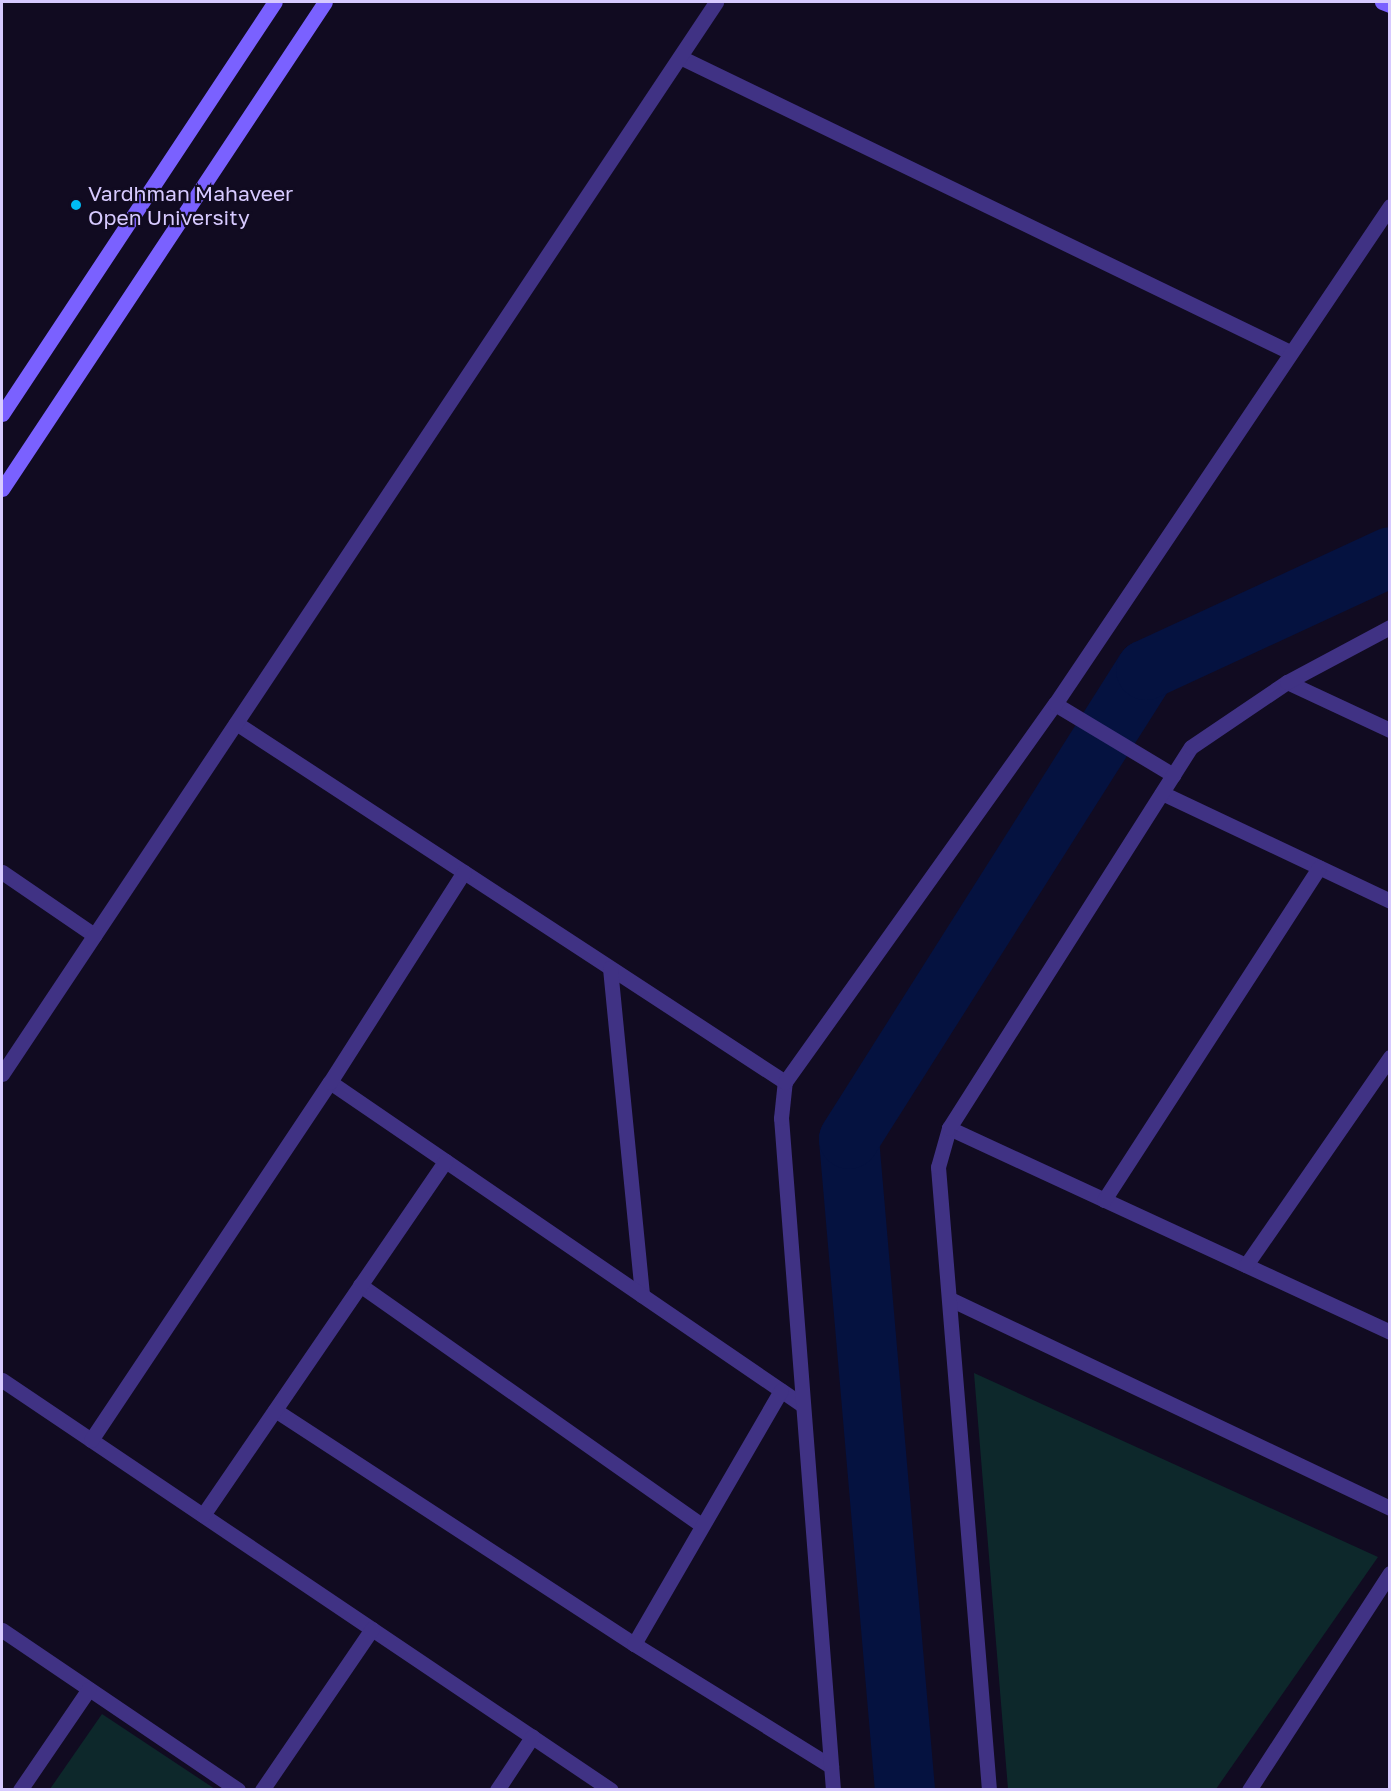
<!DOCTYPE html>
<style>
body{margin:0}
#map{position:relative;width:1391px;height:1791px;overflow:hidden;background:#110b21;font-family:"Golos Text",sans-serif}
div>[style]{position:absolute}
[style*='--x']{left:calc(var(--x)*1px);top:calc(var(--y)*1px);width:calc(var(--w)*1px);rotate:calc(var(--a)*1deg)}
.green>*{inset:0;background:#0d282b}
.river>*{height:60px;margin:-30px;padding:0 30px;transform-origin:30px;border-radius:30px;background:#051240}
.street>*{height:15px;margin:-7.5px;padding:0 7.5px;transform-origin:7.5px;border-radius:7.5px;background:#403284}
.secondary>*{height:15px;margin:-7.5px;padding:0 7.5px;transform-origin:7.5px;border-radius:7.5px;background:#7a61ff}
.dots>*{width:16px;height:16px;translate:-50% -50%;box-sizing:border-box;border:3px solid #110b21;border-radius:50%}
span{translate:-50% -50%;white-space:nowrap;text-align:center;line-height:1.15;-webkit-text-stroke:4.5px #110b21;paint-order:stroke}
.poi-label{font-size:21px;color:#d7caff}
.left{translate:0 -50%;text-align:left}
.frame{position:absolute;inset:0;border:3px solid #d7caff;pointer-events:none}
</style>
<div id="map">
<div class="green">
<div style="clip-path:polygon(974px 1373px,1378px 1557px,1216px 1789px,1008px 1789px)"></div>
<div style="clip-path:polygon(102px 1714px,215px 1789px,50px 1789px)"></div>
</div>
<div class="river">
<div style="--x:905;--y:1790;--w:653;--a:-94.92"></div>
<div style="--x:849;--y:1139;--w:555;--a:-57.66"></div>
<div style="--x:1146;--y:670;--w:269;--a:-24.8"></div>
</div>
<div class="street">
<div style="--x:680;--y:57;--w:678;--a:25.81"></div>
<div style="--x:1287;--y:682;--w:114;--a:25"></div>
<div style="--x:1055;--y:704;--w:138;--a:31"></div>
<div style="--x:236;--y:723;--w:656;--a:33.18"></div>
<div style="--x:1162;--y:793;--w:252;--a:25.3"></div>
<div style="--x:2;--y:872;--w:112;--a:34.4"></div>
<div style="--x:610;--y:968;--w:329;--a:84.4"></div>
<div style="--x:2;--y:1074;--w:1288;--a:-56.33"></div>
<div style="--x:330;--y:1082;--w:571;--a:34.36"></div>
<div style="--x:949;--y:1128;--w:486;--a:24.8"></div>
<div style="--x:1104;--y:1200;--w:396;--a:-57.1"></div>
<div style="--x:1246;--y:1265;--w:253;--a:-55.3"></div>
<div style="--x:360;--y:1285;--w:418;--a:35.1"></div>
<div style="--x:952;--y:1300;--w:485;--a:25.4"></div>
<div style="--x:2;--y:1380;--w:734;--a:33.95"></div>
<div style="--x:275;--y:1410;--w:429;--a:33.1"></div>
<div style="--x:634;--y:1644;--w:232;--a:31.8"></div>
<div style="--x:91;--y:1440;--w:430;--a:-56.3"></div>
<div style="--x:330;--y:1082;--w:249;--a:-57.5"></div>
<div style="--x:203;--y:1515;--w:429;--a:-55.6"></div>
<div style="--x:2;--y:1630;--w:285;--a:34.1"></div>
<div style="--x:634;--y:1644;--w:293;--a:-59.9"></div>
<div style="--x:20;--y:1790;--w:122;--a:-55.7"></div>
<div style="--x:262;--y:1790;--w:195;--a:-55.7"></div>
<div style="--x:497;--y:1790;--w:64;--a:-56.6"></div>
<div style="--x:833;--y:1790;--w:674;--a:-94.42"></div>
<div style="--x:781;--y:1118;--w:36;--a:-84"></div>
<div style="--x:785;--y:1082;--w:465;--a:-54.5"></div>
<div style="--x:1055;--y:704;--w:600;--a:-56.07"></div>
<div style="--x:989;--y:1790;--w:625;--a:-94.68"></div>
<div style="--x:938;--y:1167;--w:41;--a:-74.2"></div>
<div style="--x:949;--y:1128;--w:451;--a:-57.6"></div>
<div style="--x:1191;--y:747;--w:116;--a:-34.1"></div>
<div style="--x:1287;--y:682;--w:117;--a:-28.1"></div>
<div style="--x:1249;--y:1790;--w:259;--a:-57"></div>
</div>
<div class="secondary">
<div style="--x:1382;--y:2;--w:9;--a:21"></div>
<div style="--x:2;--y:414;--w:494;--a:-56.5"></div>
<div style="--x:2;--y:489;--w:584;--a:-56.45"></div>
</div>
<div class="dots">
<div style="left:76px;top:205px;background:#00bcf5"></div>
</div>
<div class="poi-label">
<span class="left" style="left:88px;top:205px">Vardhman Mahaveer<br>Open University</span>
</div>
<div class="frame"></div>
</div>
